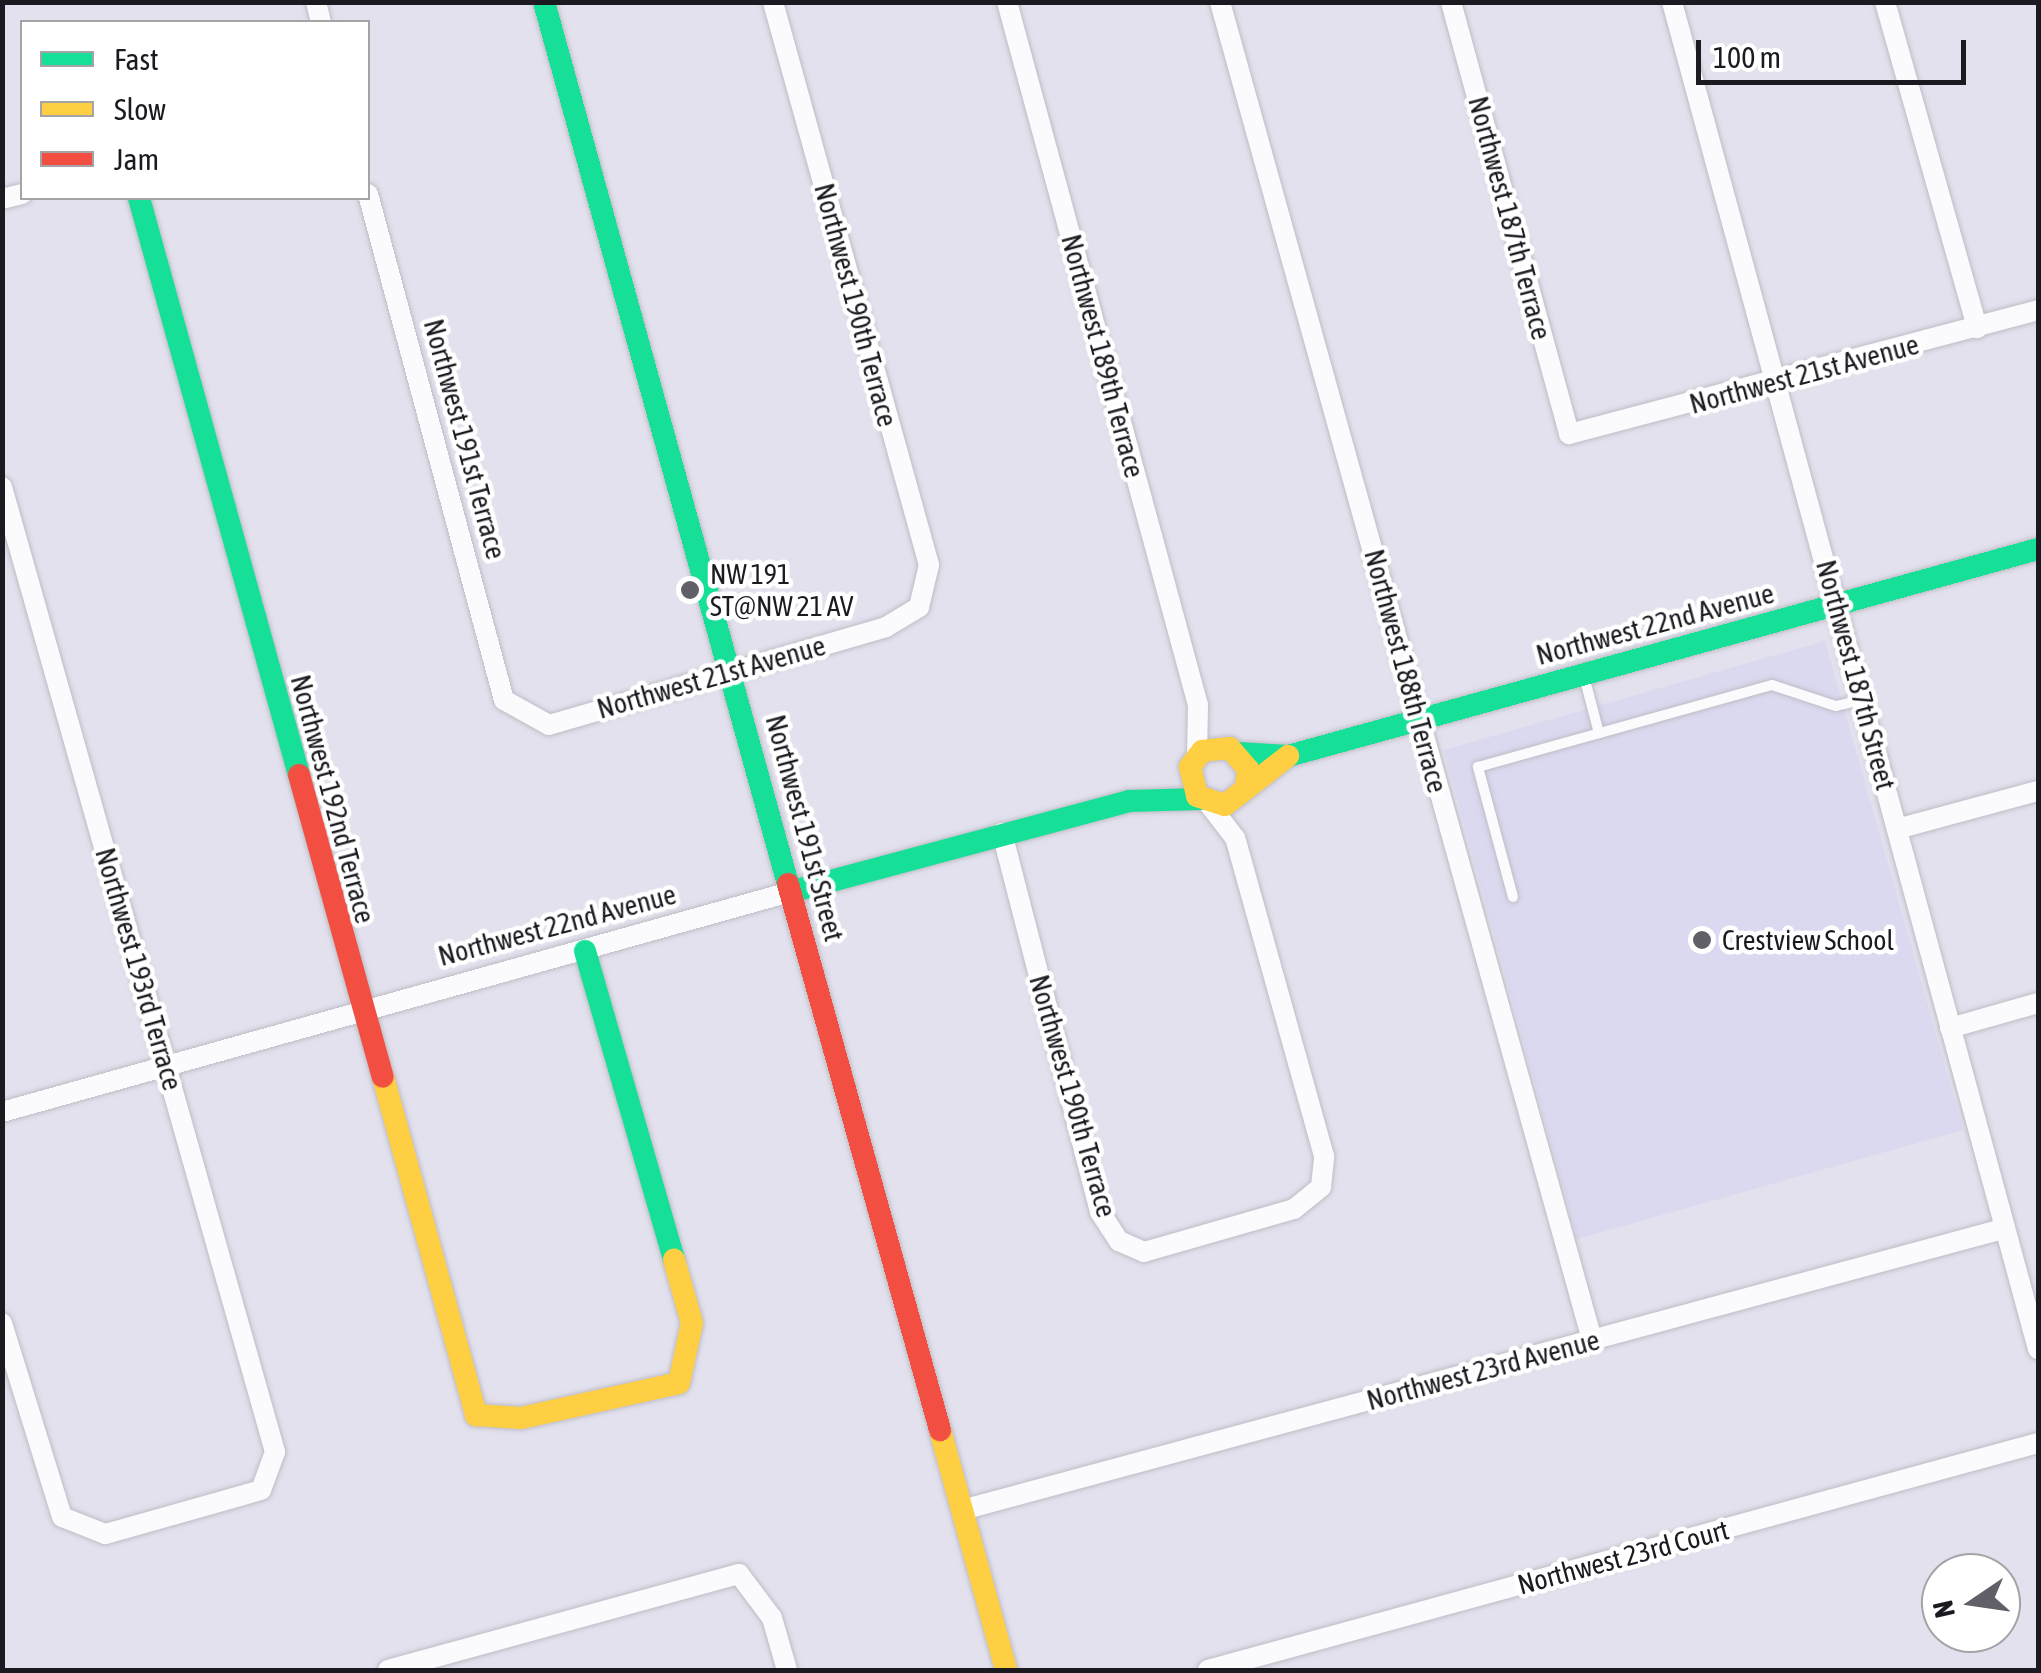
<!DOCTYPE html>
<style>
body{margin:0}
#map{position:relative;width:2041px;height:1673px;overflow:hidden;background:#e2e1ed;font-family:"Asap Condensed",sans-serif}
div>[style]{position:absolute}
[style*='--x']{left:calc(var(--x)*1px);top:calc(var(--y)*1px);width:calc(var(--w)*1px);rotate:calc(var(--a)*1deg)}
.built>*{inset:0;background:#dbd9ef}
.roads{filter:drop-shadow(0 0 2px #bebdc6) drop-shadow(0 0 2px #bebdc6)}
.lane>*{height:10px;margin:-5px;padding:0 5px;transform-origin:5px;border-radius:5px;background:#fbfafc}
.street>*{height:20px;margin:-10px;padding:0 10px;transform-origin:10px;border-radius:10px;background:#fbfafc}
.fast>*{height:22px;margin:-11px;padding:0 11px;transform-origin:11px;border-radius:11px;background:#16e098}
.slow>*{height:22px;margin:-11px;padding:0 11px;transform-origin:11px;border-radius:11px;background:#ffcf43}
.jam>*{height:22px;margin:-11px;padding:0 11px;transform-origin:11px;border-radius:11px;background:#f24e42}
.dots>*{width:28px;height:28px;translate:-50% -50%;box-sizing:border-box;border:5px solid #fff;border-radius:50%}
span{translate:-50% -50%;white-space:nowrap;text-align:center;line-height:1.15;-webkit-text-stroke:9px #fff;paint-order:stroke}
.street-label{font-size:28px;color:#1b1a21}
.poi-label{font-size:28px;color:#1b1a21}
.left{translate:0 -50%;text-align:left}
.frame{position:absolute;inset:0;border:5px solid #1b1a21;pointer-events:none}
.legend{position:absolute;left:20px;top:20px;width:350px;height:180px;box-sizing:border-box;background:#fff;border:2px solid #a4a3a6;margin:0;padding:12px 18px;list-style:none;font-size:30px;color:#1b1a21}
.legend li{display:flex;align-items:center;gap:20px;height:50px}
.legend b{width:50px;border:2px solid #a4a3a6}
.north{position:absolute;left:1921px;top:1553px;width:100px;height:100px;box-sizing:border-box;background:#fff;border:2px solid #a4a3a6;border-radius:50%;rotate:257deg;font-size:28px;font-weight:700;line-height:40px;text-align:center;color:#1b1a21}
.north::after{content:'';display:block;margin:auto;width:35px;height:45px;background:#616068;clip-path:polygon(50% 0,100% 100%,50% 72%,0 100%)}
.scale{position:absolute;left:1696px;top:40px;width:270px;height:45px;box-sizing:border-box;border:5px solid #1b1a21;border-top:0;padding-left:12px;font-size:30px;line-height:35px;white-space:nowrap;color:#1b1a21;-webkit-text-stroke:8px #fff;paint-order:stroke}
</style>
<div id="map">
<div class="built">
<div style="clip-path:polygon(1825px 641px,1963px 1130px,1577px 1239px,1444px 750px)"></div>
</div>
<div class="roads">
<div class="lane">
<div style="--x:1584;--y:676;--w:59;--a:75.3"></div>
<div style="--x:1513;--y:897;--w:135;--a:-105.1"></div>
<div style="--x:1478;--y:767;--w:305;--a:-15.6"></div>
<div style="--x:1772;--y:685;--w:67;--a:18.2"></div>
<div style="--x:1836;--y:706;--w:27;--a:-13"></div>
</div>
<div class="street">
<div style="--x:316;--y:2;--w:21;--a:76"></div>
<div style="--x:1007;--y:2;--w:728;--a:74.8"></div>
<div style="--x:1198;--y:705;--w:51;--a:91.1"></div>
<div style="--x:1220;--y:2;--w:1389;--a:74.46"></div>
<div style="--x:1451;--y:2;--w:448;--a:74.7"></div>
<div style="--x:1569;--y:434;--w:485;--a:-14.8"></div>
<div style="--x:1672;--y:2;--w:1396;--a:74.8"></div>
<div style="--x:1885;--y:2;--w:339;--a:74.2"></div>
<div style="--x:368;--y:194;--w:524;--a:74.96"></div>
<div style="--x:504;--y:700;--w:51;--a:29.1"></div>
<div style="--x:549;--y:725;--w:351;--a:-16.2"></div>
<div style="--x:886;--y:627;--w:39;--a:-31"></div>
<div style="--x:919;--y:607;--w:43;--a:-76.6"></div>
<div style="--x:929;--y:565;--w:584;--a:-105.49"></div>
<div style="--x:2;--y:199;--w:21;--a:-14"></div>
<div style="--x:2;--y:487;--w:1003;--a:74.2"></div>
<div style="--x:275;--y:1452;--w:40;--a:110.2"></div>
<div style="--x:261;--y:1490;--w:162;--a:164.2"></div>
<div style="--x:105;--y:1534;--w:46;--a:-158.4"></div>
<div style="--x:62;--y:1517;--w:203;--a:-107.2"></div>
<div style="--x:1897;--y:829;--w:146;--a:-15.1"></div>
<div style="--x:1002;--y:833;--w:391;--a:75.5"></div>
<div style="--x:1100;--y:1212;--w:35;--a:57"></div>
<div style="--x:1119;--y:1241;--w:27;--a:24"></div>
<div style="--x:1144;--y:1252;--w:156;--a:-16"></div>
<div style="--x:1294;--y:1209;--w:35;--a:-39"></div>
<div style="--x:1321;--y:1187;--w:31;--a:-84"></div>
<div style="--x:1324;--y:1156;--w:330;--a:-105.6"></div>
<div style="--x:1235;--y:838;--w:44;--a:-127.6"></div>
<div style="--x:1950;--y:1028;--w:91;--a:-15.9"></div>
<div style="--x:2;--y:1112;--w:818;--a:-15.6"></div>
<div style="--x:962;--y:1510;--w:1078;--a:-15.11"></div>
<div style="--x:388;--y:1670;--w:364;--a:-15.3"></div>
<div style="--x:739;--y:1574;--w:55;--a:53.1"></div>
<div style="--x:772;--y:1618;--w:54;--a:73.9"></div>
<div style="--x:1208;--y:1670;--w:860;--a:-15.3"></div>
</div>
<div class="fast">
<div style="--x:544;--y:2;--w:915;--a:74.54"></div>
<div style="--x:139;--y:198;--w:599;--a:74.5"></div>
<div style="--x:1238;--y:753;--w:50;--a:3.4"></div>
<div style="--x:1288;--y:756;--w:778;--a:-15.43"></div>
<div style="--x:790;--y:892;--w:351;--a:-15"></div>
<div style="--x:1129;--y:801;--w:72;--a:-1.6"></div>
<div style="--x:585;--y:951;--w:322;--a:73.9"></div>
</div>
<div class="slow">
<div style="--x:1246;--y:788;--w:19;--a:-84"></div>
<div style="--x:1248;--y:769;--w:28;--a:-131"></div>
<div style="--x:1230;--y:748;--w:28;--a:174"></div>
<div style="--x:1202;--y:751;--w:20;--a:127"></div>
<div style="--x:1190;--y:767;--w:30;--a:76"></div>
<div style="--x:1197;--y:796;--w:29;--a:18"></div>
<div style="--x:1225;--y:805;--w:80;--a:-37.9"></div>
<div style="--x:383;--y:1077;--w:351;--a:74.6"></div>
<div style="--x:476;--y:1415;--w:45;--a:3.8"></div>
<div style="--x:521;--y:1418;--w:162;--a:-12.5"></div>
<div style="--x:679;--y:1383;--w:61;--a:-77.8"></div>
<div style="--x:692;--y:1323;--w:66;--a:-105.9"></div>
<div style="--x:940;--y:1430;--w:249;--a:74.6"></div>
</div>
<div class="jam">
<div style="--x:299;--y:775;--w:313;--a:74.5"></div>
<div style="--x:788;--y:884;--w:567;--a:74.44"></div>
</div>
</div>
<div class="dots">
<div style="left:690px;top:590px;background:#616068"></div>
<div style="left:1702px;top:940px;background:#616068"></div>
</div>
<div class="street-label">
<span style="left:1510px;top:218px;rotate:75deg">Northwest 187th Terrace</span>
<span style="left:856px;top:305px;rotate:75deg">Northwest 190th Terrace</span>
<span style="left:1103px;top:356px;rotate:75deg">Northwest 189th Terrace</span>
<span style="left:1804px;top:374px;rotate:-15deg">Northwest 21st Avenue</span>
<span style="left:465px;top:439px;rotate:75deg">Northwest 191st Terrace</span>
<span style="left:1655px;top:624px;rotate:-15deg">Northwest 22nd Avenue</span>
<span style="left:1406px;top:671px;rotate:75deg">Northwest 188th Terrace</span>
<span style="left:1856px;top:675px;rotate:75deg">Northwest 187th Street</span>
<span style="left:711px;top:677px;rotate:-16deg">Northwest 21st Avenue</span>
<span style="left:333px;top:799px;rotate:75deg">Northwest 192nd Terrace</span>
<span style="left:805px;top:828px;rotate:75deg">Northwest 191st Street</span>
<span style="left:557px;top:925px;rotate:-15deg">Northwest 22nd Avenue</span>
<span style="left:139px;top:969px;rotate:74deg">Northwest 193rd Terrace</span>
<span style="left:1073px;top:1096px;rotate:74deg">Northwest 190th Terrace</span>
<span style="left:1483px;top:1370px;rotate:-15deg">Northwest 23rd Avenue</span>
<span style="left:1623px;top:1557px;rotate:-15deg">Northwest 23rd Court</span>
</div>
<div class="poi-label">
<span class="left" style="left:710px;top:590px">NW 191<br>ST@NW 21 AV</span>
<span class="left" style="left:1722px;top:940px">Crestview School</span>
</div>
<div class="frame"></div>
<ul class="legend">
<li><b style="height:12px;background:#16e098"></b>Fast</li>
<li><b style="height:12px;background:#ffcf43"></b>Slow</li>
<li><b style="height:12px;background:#f24e42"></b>Jam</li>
</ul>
<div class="north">N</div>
<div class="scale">100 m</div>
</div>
